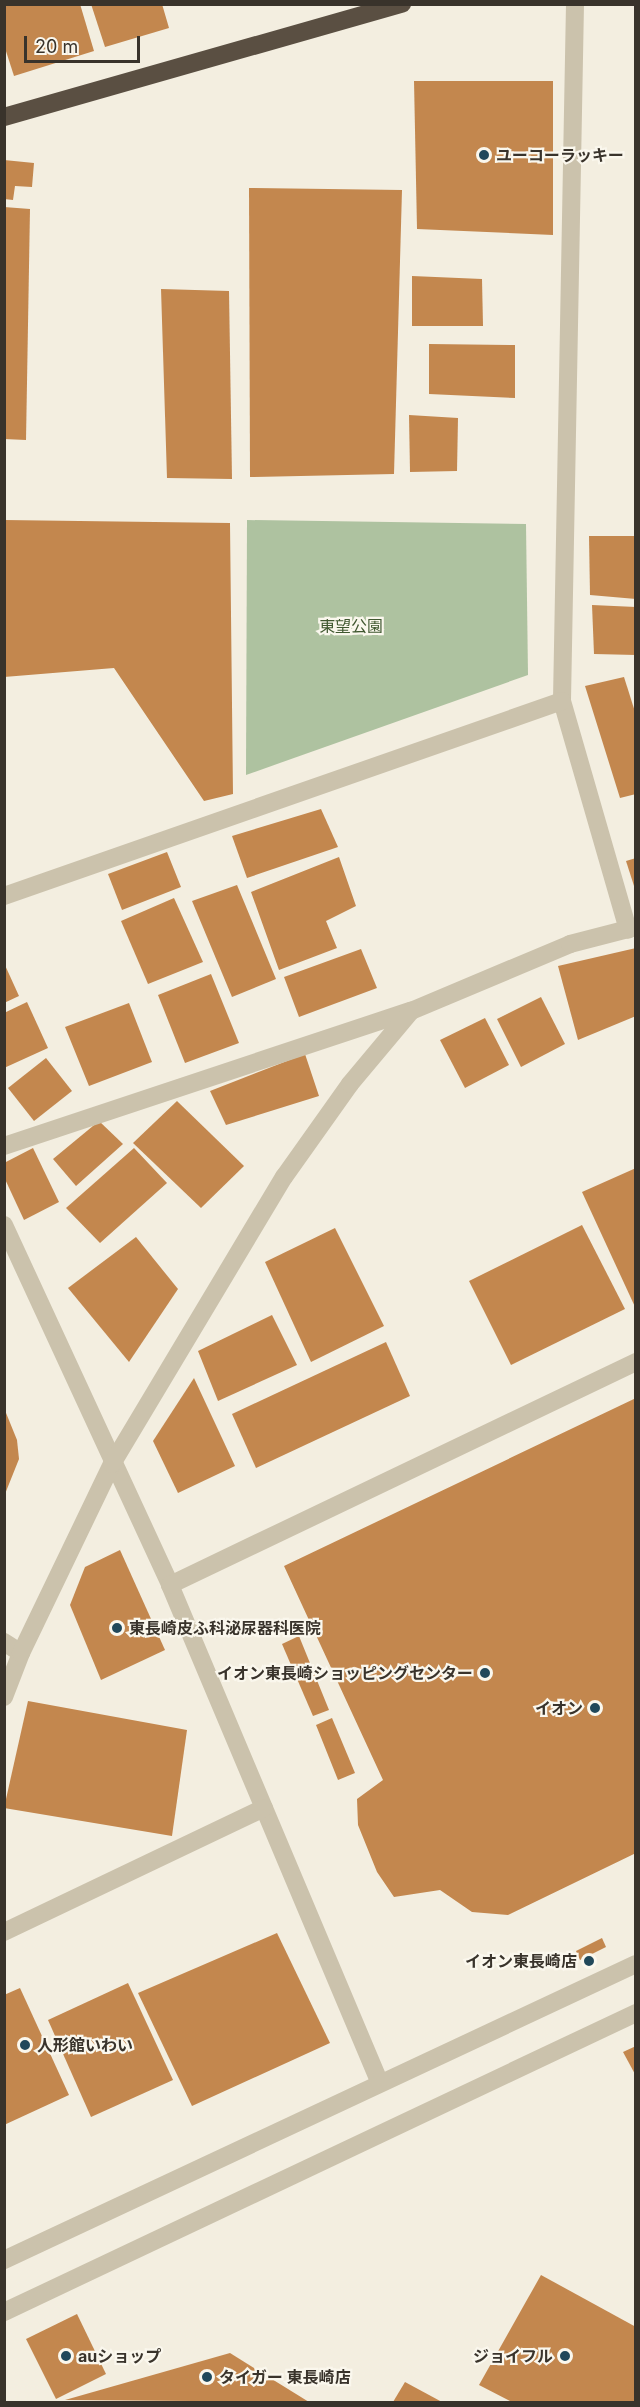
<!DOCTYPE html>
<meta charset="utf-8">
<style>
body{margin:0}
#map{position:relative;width:640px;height:2407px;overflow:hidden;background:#f3eee0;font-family:Inter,"Noto Sans JP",sans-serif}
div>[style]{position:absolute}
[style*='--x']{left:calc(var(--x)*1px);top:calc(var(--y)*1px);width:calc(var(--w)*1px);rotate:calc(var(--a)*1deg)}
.green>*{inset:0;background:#aec2a0}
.building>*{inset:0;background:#c3874e}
.minor>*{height:18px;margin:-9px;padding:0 9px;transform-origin:9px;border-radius:9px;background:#cbc2ac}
.highway>*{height:18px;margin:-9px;padding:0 9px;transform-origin:9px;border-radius:9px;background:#5a4f42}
.dots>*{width:16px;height:16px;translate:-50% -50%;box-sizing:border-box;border:3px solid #faf7ed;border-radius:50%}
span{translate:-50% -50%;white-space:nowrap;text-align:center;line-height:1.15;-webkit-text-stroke:4.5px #faf7ed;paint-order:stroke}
.poi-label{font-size:16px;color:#39332b;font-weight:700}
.left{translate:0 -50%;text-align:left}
.right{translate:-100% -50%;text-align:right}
.park-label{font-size:16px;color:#3f572f}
.frame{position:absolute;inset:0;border:6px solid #39332b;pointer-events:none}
.scale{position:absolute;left:24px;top:36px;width:116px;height:27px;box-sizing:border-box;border:3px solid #39332b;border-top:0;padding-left:8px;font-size:18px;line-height:21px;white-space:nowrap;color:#39332b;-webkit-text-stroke:4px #faf7ed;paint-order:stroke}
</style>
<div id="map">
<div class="green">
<div style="clip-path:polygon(247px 520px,526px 524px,528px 675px,246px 775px)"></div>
</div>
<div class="building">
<div style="clip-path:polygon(80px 4px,94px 51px,14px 76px,4px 45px,4px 5px)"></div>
<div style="clip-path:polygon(91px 4px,162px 4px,169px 28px,105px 47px)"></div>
<div style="clip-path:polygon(414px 81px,553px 81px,553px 235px,417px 229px)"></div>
<div style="clip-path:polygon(4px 160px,34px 163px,32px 187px,15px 186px,13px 200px,4px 199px)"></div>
<div style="clip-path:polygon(249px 188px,402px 190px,394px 474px,250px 477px)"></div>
<div style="clip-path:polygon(4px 207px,30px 209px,26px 440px,4px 439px)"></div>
<div style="clip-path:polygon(412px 276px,482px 279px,483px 326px,412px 326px)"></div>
<div style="clip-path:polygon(161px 289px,229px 291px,232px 479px,167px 478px)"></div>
<div style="clip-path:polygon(429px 344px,515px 345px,515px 398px,429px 394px)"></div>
<div style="clip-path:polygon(409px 415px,458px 418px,457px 471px,410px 472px)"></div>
<div style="clip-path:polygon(4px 520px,230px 523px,233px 794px,204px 801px,114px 668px,4px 677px)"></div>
<div style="clip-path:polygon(589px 536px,636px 536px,636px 599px,590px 595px)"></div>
<div style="clip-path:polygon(592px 605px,636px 607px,636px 655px,594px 654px)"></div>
<div style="clip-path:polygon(624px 677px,636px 715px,636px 794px,620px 798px,585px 686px)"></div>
<div style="clip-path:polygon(321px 809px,338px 847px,247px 878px,232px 836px)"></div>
<div style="clip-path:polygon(167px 852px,181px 887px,122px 910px,108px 874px)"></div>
<div style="clip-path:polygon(339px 857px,356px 906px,326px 921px,337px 948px,279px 970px,251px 892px)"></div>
<div style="clip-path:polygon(636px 858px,636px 889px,635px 889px,626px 861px)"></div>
<div style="clip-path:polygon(237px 885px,276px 979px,232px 997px,192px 901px)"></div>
<div style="clip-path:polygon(174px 898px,203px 962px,148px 984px,121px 921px)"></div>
<div style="clip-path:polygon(636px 948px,636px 1016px,578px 1040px,558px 966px)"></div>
<div style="clip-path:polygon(361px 949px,377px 988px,299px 1017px,284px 977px)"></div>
<div style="clip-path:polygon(4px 963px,19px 996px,4px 1003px)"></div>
<div style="clip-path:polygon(211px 974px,239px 1043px,185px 1063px,158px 995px)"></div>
<div style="clip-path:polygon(541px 997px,565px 1044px,521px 1067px,497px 1019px)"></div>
<div style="clip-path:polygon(27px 1002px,48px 1048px,4px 1068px,4px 1013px)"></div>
<div style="clip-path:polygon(129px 1003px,152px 1062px,89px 1086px,65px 1027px)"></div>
<div style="clip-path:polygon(485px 1018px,509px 1065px,465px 1088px,440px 1040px)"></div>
<div style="clip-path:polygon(305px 1054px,319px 1096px,226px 1125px,210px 1091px)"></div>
<div style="clip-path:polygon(46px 1058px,72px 1091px,34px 1121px,8px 1088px)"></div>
<div style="clip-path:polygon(177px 1101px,244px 1166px,201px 1208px,133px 1143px)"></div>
<div style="clip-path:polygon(99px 1121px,123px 1144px,76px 1186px,53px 1159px)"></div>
<div style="clip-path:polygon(33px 1148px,59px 1202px,24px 1220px,4px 1177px,4px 1163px)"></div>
<div style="clip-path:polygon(134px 1148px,167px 1183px,100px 1243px,66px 1208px)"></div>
<div style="clip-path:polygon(636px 1168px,636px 1309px,582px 1192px)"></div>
<div style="clip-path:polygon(582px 1225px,625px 1309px,511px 1365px,469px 1281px)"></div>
<div style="clip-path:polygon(335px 1228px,384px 1326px,311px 1362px,265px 1262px)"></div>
<div style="clip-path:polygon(136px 1237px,178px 1289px,129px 1362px,68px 1288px)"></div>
<div style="clip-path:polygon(272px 1315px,297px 1365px,218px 1401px,198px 1351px)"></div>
<div style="clip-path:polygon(386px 1342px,410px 1396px,256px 1468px,232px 1414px)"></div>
<div style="clip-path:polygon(194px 1378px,235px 1466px,178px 1493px,153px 1441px)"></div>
<div style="clip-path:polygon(636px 1398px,636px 1853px,508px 1915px,472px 1912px,440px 1890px,394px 1897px,377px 1872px,358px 1825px,357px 1799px,383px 1780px,284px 1566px)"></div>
<div style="clip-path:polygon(4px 1408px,17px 1440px,19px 1459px,5px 1494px)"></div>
<div style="clip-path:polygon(120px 1550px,165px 1650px,101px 1680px,70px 1605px,85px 1567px)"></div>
<div style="clip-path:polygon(299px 1636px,329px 1710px,313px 1716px,282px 1644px)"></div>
<div style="clip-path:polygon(28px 1701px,187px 1730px,172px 1836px,4px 1808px)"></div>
<div style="clip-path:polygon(332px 1718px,355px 1773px,338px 1780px,316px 1725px)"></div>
<div style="clip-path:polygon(277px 1933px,330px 2043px,192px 2106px,138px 1993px)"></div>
<div style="clip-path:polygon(602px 1938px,606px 1947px,580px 1960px,576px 1951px)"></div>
<div style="clip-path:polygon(128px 1983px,173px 2080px,91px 2117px,48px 2020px)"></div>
<div style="clip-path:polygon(20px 1988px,69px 2095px,4px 2125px,4px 1995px)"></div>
<div style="clip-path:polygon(636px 2046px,636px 2076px,623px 2052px)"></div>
<div style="clip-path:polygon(541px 2275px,636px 2327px,636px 2402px,512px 2402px,479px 2385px)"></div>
<div style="clip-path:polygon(77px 2314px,106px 2374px,56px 2399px,26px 2339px)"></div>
<div style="clip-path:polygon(230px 2353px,309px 2402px,65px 2400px)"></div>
<div style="clip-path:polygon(405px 2382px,442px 2402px,393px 2402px)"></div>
</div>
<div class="minor">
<div style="--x:575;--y:4;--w:697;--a:91.07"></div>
<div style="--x:562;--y:701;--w:238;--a:73.9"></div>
<div style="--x:4;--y:896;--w:591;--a:-19.26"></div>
<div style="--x:4;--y:1146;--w:429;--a:-18.4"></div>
<div style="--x:411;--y:1011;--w:173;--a:-22.8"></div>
<div style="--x:570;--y:944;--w:68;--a:-14.4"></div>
<div style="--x:4;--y:1225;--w:396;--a:65.2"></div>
<div style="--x:170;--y:1585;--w:538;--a:67.15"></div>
<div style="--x:170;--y:1585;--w:517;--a:-25.57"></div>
<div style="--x:4;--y:1642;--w:20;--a:33"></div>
<div style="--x:4;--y:1697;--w:47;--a:-68.9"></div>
<div style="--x:21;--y:1653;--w:210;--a:-64.3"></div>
<div style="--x:112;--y:1464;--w:335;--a:-59.1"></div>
<div style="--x:284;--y:1177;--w:114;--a:-54.6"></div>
<div style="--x:350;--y:1084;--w:95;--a:-50.1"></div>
<div style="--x:4;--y:1932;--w:288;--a:-25.5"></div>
<div style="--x:4;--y:2260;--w:698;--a:-25.1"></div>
<div style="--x:4;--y:2312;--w:699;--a:-25.32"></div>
</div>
<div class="highway">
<div style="--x:4;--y:117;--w:414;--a:-15.9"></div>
</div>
<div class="dots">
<div style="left:484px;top:155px;background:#21485a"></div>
<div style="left:117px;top:1628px;background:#21485a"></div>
<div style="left:485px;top:1673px;background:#21485a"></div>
<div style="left:595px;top:1708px;background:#21485a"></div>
<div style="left:589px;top:1961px;background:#21485a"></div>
<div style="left:25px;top:2045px;background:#21485a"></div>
<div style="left:66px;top:2356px;background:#21485a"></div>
<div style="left:565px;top:2356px;background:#21485a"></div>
<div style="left:207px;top:2377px;background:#21485a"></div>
</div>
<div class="poi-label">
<span class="left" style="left:496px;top:155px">ユーコーラッキー</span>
<span class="left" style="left:129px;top:1628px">東長崎皮ふ科泌尿器科医院</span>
<span class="right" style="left:473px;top:1673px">イオン東長崎ショッピングセンター</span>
<span class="right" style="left:583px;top:1708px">イオン</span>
<span class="right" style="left:577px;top:1961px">イオン東長崎店</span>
<span class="left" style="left:37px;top:2045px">人形館いわい</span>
<span class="left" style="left:78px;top:2356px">auショップ</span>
<span class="right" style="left:553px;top:2356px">ジョイフル</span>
<span class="left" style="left:219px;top:2377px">タイガー 東長崎店</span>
</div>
<div class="park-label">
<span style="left:351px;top:626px">東望公園</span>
</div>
<div class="frame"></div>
<div class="scale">20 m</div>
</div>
